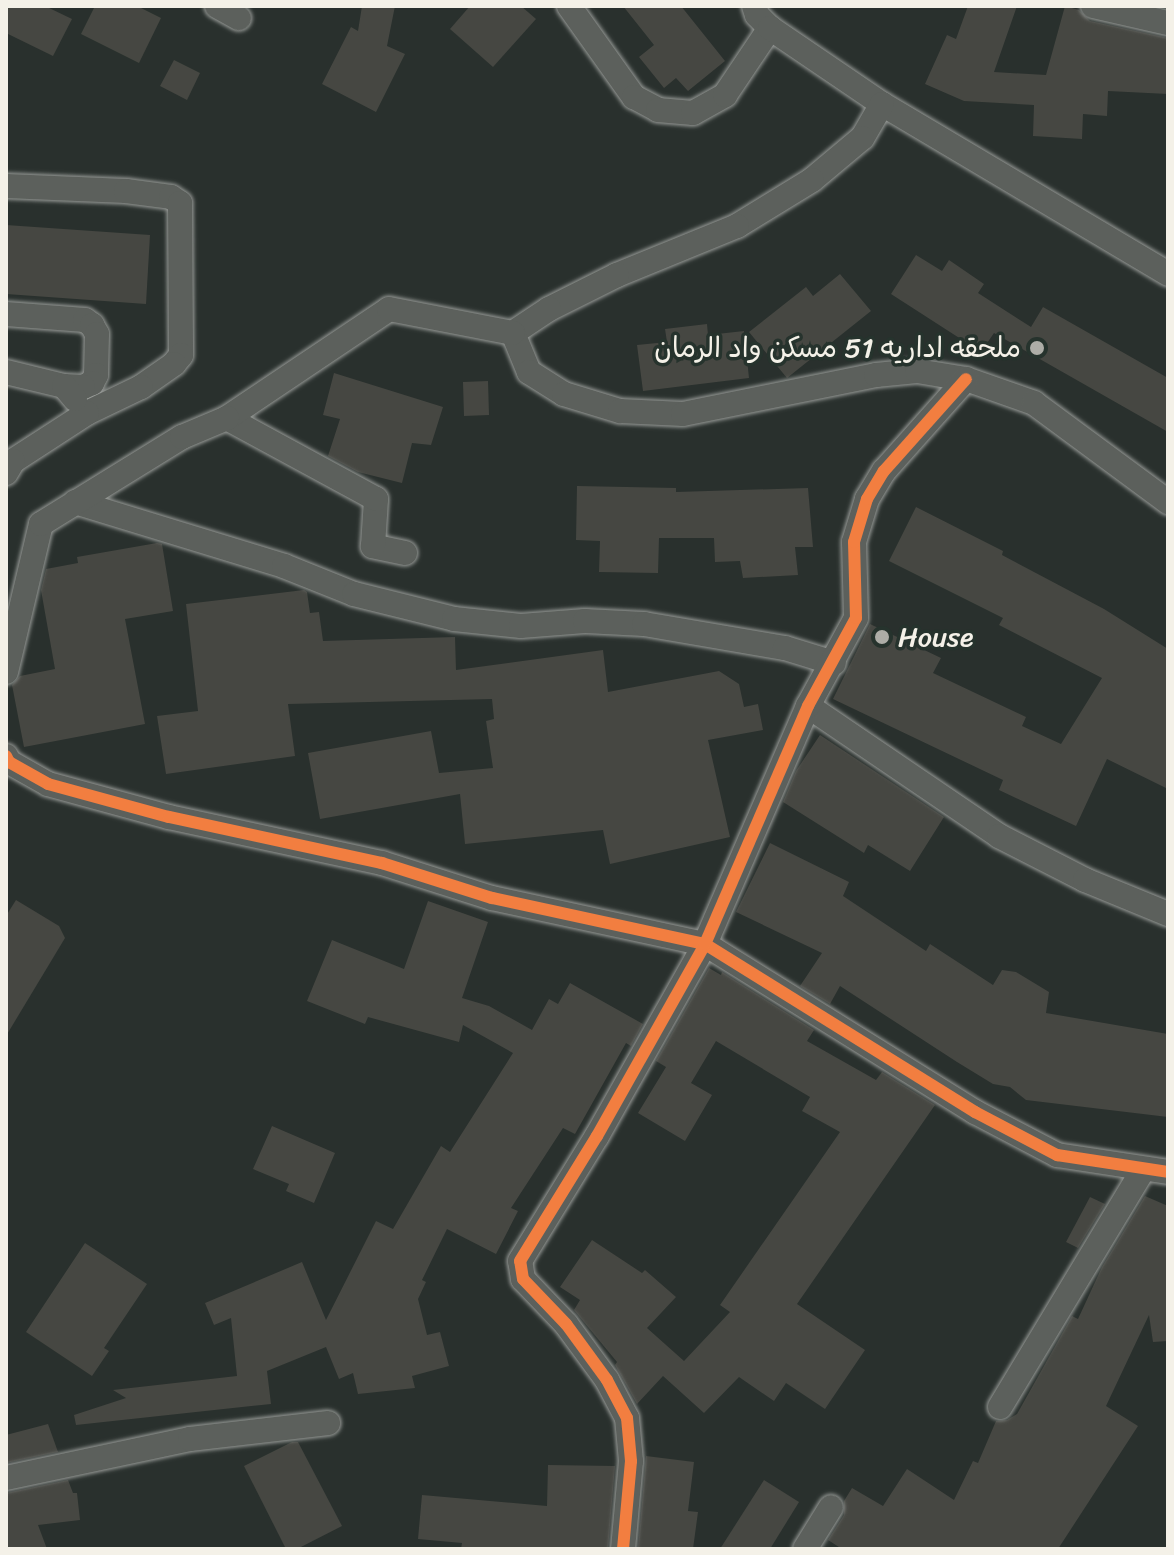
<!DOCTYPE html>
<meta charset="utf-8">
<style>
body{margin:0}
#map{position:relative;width:1174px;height:1555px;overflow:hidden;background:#29302d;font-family:Sriracha,"Playpen Sans Arabic",sans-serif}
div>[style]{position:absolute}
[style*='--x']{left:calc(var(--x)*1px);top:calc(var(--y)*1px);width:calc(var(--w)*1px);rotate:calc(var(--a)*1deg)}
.building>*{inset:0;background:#464742}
.roads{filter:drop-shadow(0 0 2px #969996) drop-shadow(0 0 2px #969996)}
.street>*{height:24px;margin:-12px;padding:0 12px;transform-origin:12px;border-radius:12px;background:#5c605c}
.cycleway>*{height:12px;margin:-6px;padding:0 6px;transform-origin:6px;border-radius:6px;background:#f27e40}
.dots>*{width:22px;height:22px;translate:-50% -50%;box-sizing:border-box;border:4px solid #26332d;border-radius:50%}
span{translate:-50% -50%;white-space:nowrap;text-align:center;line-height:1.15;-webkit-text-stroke:7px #26332d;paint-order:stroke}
.poi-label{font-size:28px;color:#f4f1e8}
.right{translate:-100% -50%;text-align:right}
.left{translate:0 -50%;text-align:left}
.frame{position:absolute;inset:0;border:8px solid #f4f1e8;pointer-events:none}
</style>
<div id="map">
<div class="building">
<div style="clip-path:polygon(6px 6px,45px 6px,72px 19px,53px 56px,6px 33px)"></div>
<div style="clip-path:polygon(95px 6px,137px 6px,161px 18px,139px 63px,81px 34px)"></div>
<div style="clip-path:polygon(362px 6px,395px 6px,387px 46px,405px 54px,376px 112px,322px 84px,351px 27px,358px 31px)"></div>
<div style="clip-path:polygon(470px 6px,521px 6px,536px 19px,493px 67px,450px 29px)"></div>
<div style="clip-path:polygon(623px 6px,681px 6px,725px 61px,688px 91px,676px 78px,664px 88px,639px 57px,654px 45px)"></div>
<div style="clip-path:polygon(968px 6px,1017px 6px,994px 72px,1046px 75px,1065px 6px,1079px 10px,1090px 21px,1168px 38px,1168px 94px,1108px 91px,1107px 116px,1083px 114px,1082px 139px,1033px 136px,1034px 105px,964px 101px,925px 84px,947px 35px,956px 39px)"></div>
<div style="clip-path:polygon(174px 60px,200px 73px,187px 100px,160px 86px)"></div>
<div style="clip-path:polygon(6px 225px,150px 235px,146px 304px,6px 294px)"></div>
<div style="clip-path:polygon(916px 255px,942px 271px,949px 260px,984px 284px,978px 293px,1031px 327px,1043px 307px,1168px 378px,1168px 432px,994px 333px,981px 352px,891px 294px)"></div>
<div style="clip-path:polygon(840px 274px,871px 311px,787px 378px,749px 332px,806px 287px,813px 296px)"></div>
<div style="clip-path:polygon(707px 324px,708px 335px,744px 331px,749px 378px,643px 391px,637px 345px,667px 342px,665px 329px)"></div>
<div style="clip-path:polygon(334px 373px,443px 407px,431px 445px,412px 443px,402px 483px,358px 472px,328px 456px,340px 419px,323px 415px)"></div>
<div style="clip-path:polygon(488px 381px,489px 415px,464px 416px,463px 382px)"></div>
<div style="clip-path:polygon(577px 486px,676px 488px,676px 492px,808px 488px,813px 547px,795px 547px,798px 575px,743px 578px,740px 561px,715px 562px,714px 538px,659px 538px,658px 573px,599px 572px,600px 541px,576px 540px)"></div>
<div style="clip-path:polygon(916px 507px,1003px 551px,1002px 555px,1104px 609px,1168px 649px,1168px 789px,1107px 759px,1076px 826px,999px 790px,1003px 780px,833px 699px,870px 624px,941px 658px,933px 673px,1026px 717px,1022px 726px,1061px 744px,1102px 678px,999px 625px,1003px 618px,889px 561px)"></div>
<div style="clip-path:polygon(157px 543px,162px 544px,173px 611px,125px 619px,145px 724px,24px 747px,12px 685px,20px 676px,55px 669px,41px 590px,46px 569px,78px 563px,77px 557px)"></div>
<div style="clip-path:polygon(304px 590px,307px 592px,310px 613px,319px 612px,323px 641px,455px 637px,456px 670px,603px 650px,608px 692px,719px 671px,739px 684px,744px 707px,758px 704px,763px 730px,708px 740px,730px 837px,610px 864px,603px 830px,465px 844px,460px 794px,320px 819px,308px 753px,431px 731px,439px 773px,493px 768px,486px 721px,494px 719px,492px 699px,288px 704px,295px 756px,166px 774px,157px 716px,198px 711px,186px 604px)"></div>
<div style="clip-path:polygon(820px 735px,944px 817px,910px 871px,868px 845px,864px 853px,783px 802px,796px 771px)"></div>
<div style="clip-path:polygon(770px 843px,849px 882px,843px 896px,926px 951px,930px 944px,993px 985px,1002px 970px,1016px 972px,1049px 992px,1046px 1013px,1168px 1034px,1168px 1117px,1026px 1100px,1010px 1087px,993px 1084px,957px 1062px,840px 986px,830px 1004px,800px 986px,822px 953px,736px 912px)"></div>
<div style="clip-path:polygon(16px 900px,59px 926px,65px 938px,6px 1036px,6px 916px)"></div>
<div style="clip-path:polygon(428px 901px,488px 922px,462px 998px,489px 1006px,532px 1030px,549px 999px,558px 1004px,570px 983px,643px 1024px,631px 1046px,626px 1043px,575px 1134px,563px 1128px,511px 1208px,518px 1211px,496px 1254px,447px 1229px,422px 1280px,426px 1282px,418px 1299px,427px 1335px,440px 1332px,449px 1366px,412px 1376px,415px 1388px,358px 1394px,353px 1373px,339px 1379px,326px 1347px,267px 1371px,271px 1404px,76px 1425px,74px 1415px,126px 1398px,113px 1390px,237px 1376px,231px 1318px,214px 1325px,205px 1303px,302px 1262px,326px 1320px,376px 1221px,393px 1229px,441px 1146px,450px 1152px,513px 1053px,463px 1025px,459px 1042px,368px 1017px,365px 1024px,307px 1001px,332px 940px,404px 969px)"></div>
<div style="clip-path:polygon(709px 968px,721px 975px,722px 972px,814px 1030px,807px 1041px,876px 1080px,882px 1072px,935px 1105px,797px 1304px,865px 1350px,825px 1409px,786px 1383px,774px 1401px,739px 1377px,704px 1413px,663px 1376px,637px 1404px,615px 1365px,617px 1362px,574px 1310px,580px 1300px,560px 1287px,592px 1240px,642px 1273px,645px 1270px,676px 1297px,647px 1328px,684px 1361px,730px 1312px,720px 1305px,840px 1132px,802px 1111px,810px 1097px,716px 1041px,691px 1083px,712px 1095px,685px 1141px,638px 1113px,666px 1067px,656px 1061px)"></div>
<div style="clip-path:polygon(272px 1126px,335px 1153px,314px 1203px,286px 1191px,289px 1184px,253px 1169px)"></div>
<div style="clip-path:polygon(1145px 1196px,1168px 1206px,1168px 1341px,1153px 1342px,1149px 1315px,1106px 1406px,1138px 1426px,1058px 1549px,842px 1549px,828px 1540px,844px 1515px,844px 1501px,852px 1488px,883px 1506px,907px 1469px,954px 1500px,973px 1461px,978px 1463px,996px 1421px,1007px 1420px,1017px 1414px,1072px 1316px,1078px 1319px,1102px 1267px)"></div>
<div style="clip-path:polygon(1090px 1197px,1105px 1204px,1078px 1248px,1066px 1242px)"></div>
<div style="clip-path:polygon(85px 1243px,147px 1284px,104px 1348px,109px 1351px,92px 1376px,26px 1332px)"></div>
<div style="clip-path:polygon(48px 1424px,58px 1452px,6px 1463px,6px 1435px)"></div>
<div style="clip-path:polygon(292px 1442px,298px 1442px,342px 1526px,297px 1549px,286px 1549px,244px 1466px)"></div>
<div style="clip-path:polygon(646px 1456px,694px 1462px,688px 1511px,698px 1512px,693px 1549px,638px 1549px)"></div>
<div style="clip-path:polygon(548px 1465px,615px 1466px,608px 1549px,461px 1549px,462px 1543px,418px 1539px,422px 1495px,547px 1506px)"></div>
<div style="clip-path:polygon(68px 1480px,73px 1493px,77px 1493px,80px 1520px,38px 1525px,47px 1549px,6px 1549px,6px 1493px)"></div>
<div style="clip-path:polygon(764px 1480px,799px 1502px,770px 1549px,720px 1549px)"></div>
</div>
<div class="roads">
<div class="street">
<div style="--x:217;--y:6;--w:25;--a:29"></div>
<div style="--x:569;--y:6;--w:112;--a:54.5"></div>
<div style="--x:634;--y:97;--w:27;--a:28"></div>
<div style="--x:658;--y:110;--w:35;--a:5"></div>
<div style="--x:693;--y:113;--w:37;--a:-29"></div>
<div style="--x:725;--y:95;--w:81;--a:-56.1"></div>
<div style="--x:754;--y:6;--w:9;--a:72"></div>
<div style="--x:757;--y:15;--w:18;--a:45"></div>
<div style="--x:770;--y:28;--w:135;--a:34.2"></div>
<div style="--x:882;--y:104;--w:333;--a:30.7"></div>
<div style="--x:1093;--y:6;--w:77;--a:12.8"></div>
<div style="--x:882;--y:104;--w:39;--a:120"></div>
<div style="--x:862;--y:138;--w:65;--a:140"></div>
<div style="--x:812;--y:180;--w:88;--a:148.5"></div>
<div style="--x:737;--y:226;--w:130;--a:157.8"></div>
<div style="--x:617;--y:275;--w:76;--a:153.4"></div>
<div style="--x:549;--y:309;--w:43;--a:146.3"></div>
<div style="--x:513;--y:333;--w:42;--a:67.7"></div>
<div style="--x:529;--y:372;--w:41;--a:32.2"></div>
<div style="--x:564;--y:394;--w:59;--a:16.9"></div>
<div style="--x:620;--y:411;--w:63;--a:2.7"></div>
<div style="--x:683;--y:414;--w:197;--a:-11.4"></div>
<div style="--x:876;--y:375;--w:41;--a:-5.6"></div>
<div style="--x:917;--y:371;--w:50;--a:9.3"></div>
<div style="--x:966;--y:379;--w:72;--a:19.4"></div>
<div style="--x:1034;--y:403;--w:167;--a:36.5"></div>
<div style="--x:6;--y:186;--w:120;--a:2.4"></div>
<div style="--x:126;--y:191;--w:45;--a:7.6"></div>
<div style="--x:171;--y:197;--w:11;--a:34"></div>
<div style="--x:180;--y:203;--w:152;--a:89.6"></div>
<div style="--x:181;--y:355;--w:11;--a:128"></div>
<div style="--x:174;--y:364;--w:40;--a:145.1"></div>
<div style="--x:141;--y:387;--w:60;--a:154.3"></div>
<div style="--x:87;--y:413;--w:88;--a:147"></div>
<div style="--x:13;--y:461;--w:14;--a:120"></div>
<div style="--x:6;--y:314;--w:79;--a:4.3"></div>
<div style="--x:85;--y:320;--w:9;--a:36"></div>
<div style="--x:92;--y:325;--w:10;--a:61"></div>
<div style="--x:97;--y:334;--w:41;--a:91.4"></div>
<div style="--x:96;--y:375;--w:9;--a:117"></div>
<div style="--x:92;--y:383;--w:10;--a:156"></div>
<div style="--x:83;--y:387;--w:19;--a:-177"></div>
<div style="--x:6;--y:372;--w:60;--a:13.6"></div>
<div style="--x:64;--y:386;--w:17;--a:50"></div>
<div style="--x:75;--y:502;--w:219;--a:17"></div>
<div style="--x:284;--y:566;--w:75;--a:21.8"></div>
<div style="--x:354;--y:594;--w:103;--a:14"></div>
<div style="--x:454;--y:619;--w:67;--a:6"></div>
<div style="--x:521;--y:626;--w:64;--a:-4.5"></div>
<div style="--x:585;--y:621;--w:59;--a:2.9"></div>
<div style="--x:644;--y:624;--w:143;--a:9.7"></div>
<div style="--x:785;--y:648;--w:51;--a:17"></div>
<div style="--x:405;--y:553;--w:33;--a:-168"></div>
<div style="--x:373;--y:546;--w:47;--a:-86.3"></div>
<div style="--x:376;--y:499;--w:170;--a:-151.5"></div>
<div style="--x:227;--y:418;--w:195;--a:-33.9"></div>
<div style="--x:389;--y:309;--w:126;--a:11"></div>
<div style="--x:6;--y:672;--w:152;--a:-76.7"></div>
<div style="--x:41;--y:524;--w:166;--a:-31.7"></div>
<div style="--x:182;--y:437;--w:49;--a:-22.9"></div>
<div style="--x:808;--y:706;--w:231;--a:34.2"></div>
<div style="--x:999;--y:836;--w:97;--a:27.1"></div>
<div style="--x:1085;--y:880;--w:90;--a:22.3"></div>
<div style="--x:6;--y:756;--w:7;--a:63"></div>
<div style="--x:9;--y:762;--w:45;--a:29.4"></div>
<div style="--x:48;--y:784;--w:125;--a:15.3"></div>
<div style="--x:169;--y:817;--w:218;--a:12.2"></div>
<div style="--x:382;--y:863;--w:115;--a:17.7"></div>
<div style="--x:492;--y:898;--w:218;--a:12.2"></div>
<div style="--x:705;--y:944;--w:318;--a:31.9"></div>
<div style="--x:975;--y:1112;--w:93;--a:27.7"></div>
<div style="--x:1057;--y:1155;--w:112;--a:8.7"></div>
<div style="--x:1000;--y:1407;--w:277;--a:-58.9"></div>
<div style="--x:6;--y:1478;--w:188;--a:-12"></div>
<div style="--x:190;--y:1439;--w:139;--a:-6.6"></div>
<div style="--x:623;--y:1549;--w:88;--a:-84.8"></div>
<div style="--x:631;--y:1461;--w:43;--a:-95.3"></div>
<div style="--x:627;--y:1418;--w:43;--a:-117.8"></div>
<div style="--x:607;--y:1380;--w:69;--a:-126.2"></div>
<div style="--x:566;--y:1324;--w:62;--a:-133.7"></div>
<div style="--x:523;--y:1279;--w:18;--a:-99"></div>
<div style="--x:520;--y:1261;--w:147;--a:-58.4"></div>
<div style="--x:597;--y:1136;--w:220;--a:-60.6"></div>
<div style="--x:705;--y:944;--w:259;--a:-66.6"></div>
<div style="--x:808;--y:706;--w:100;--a:-61.4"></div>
<div style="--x:856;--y:618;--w:76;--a:-91.5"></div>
<div style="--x:854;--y:542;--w:45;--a:-73.2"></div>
<div style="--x:867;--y:499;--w:33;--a:-59"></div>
<div style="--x:884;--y:471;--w:123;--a:-48.3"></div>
<div style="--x:805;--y:1549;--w:49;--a:-58.2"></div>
</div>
</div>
<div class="cycleway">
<div style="--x:6;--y:756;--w:7;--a:63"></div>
<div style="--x:9;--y:762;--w:45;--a:29.4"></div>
<div style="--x:48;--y:784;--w:125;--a:15.3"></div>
<div style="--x:169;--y:817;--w:218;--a:12.2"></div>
<div style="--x:382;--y:863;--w:115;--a:17.7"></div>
<div style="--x:492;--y:898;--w:218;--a:12.2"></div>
<div style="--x:705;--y:944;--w:318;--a:31.9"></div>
<div style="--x:975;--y:1112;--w:93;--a:27.7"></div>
<div style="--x:1057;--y:1155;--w:112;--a:8.7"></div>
<div style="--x:623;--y:1549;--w:88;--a:-84.8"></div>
<div style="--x:631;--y:1461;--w:43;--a:-95.3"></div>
<div style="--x:627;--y:1418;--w:43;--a:-117.8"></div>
<div style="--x:607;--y:1380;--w:69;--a:-126.2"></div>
<div style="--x:566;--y:1324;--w:62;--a:-133.7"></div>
<div style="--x:523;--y:1279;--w:18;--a:-99"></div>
<div style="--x:520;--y:1261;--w:147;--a:-58.4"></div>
<div style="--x:597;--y:1136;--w:220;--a:-60.6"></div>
<div style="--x:705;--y:944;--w:259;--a:-66.6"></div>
<div style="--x:808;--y:706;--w:100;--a:-61.4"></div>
<div style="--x:856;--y:618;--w:76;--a:-91.5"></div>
<div style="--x:854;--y:542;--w:45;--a:-73.2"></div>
<div style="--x:867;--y:499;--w:33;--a:-59"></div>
<div style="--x:884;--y:471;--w:123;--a:-48.3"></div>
</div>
<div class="dots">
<div style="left:1037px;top:348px;background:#adada7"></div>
<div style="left:882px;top:637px;background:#adada7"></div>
</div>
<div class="poi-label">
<span class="right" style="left:1021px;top:348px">ملحقه اداريه 51 مسكن واد الرمان</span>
<span class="left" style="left:898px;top:637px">House</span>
</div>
<div class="frame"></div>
</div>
